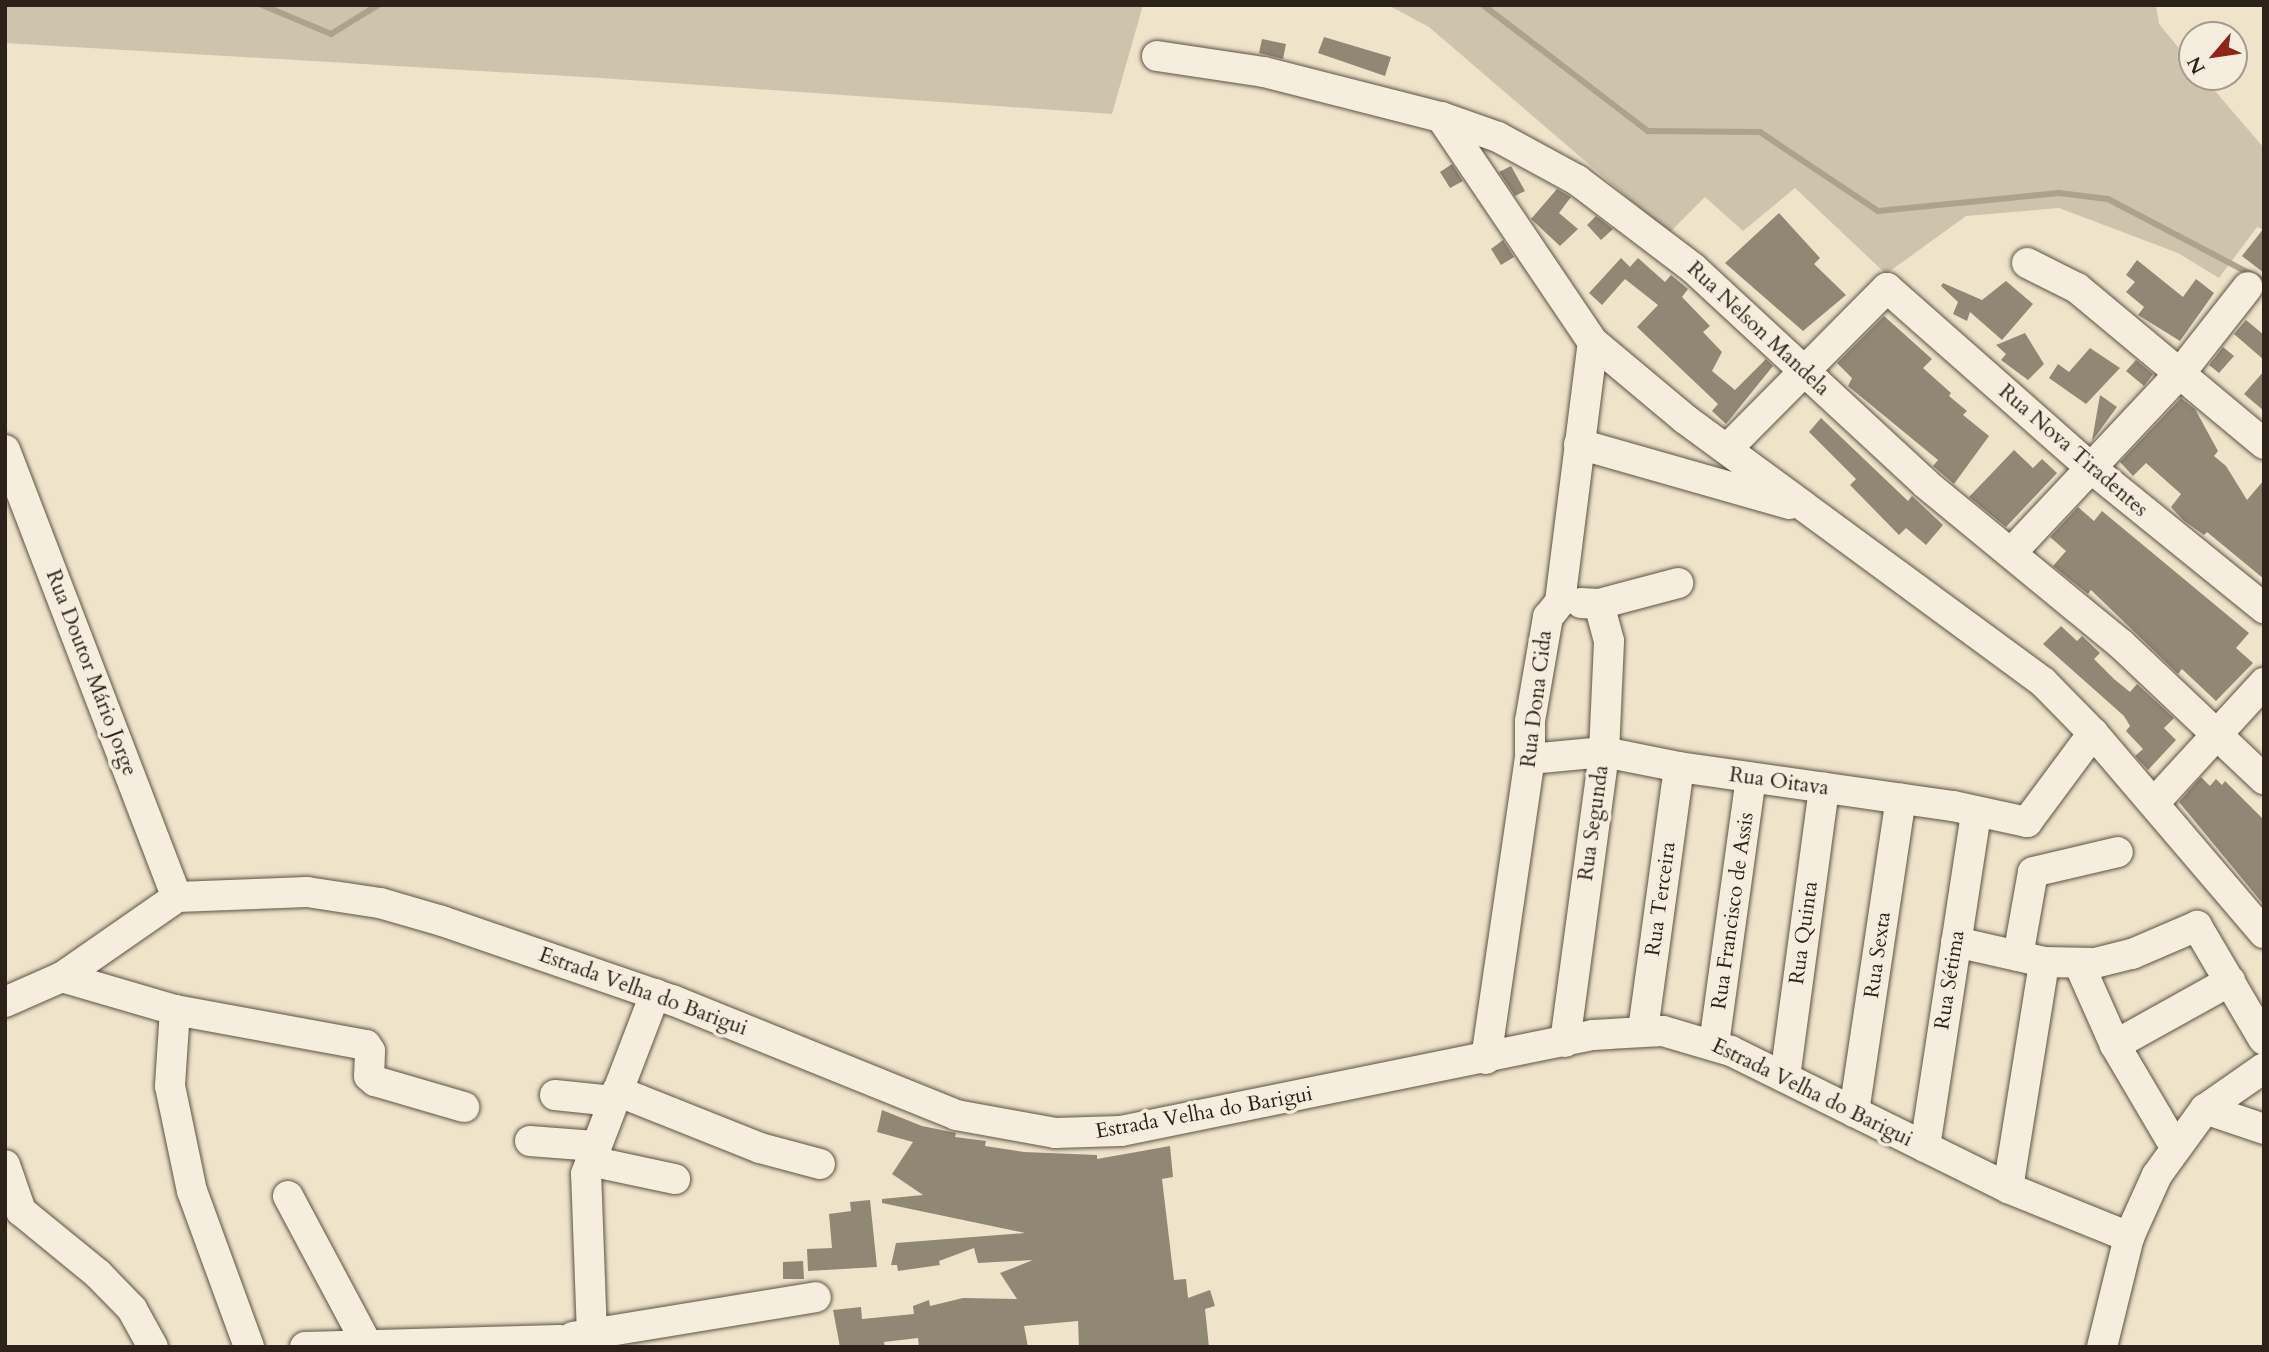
<!DOCTYPE html>
<meta charset="utf-8">
<style>
body{margin:0}
#map{position:relative;width:2269px;height:1352px;overflow:hidden;background:#efe4ca;font-family:Cardo,serif}
div>[style]{position:absolute}
[style*='--x']{left:calc(var(--x)*1px);top:calc(var(--y)*1px);width:calc(var(--w)*1px);rotate:calc(var(--a)*1deg)}
.green>*{inset:0;background:#cec3ac}
.stream>*{height:6px;margin:-3px;padding:0 3px;transform-origin:3px;border-radius:3px;background:#ada28e}
.building>*{inset:0;background:#918775}
.roads{filter:drop-shadow(0 0 2px #5d5245) drop-shadow(0 0 2px #5d5245)}
.minor>*{height:30px;margin:-15px;padding:0 15px;transform-origin:15px;border-radius:15px;background:#f5eddd}
span{translate:-50% -50%;white-space:nowrap;text-align:center;line-height:1.15;-webkit-text-stroke:7px #f5eddd;paint-order:stroke}
.street-label{font-size:21px;color:#2c2219}
.frame{position:absolute;inset:0;border:7px solid #2c2219;pointer-events:none}
.north{position:absolute;left:2178px;top:21px;width:70px;height:70px;box-sizing:border-box;background:#f5eddd;border:2px solid #a59c8f;border-radius:50%;rotate:241deg;font-size:19px;font-weight:700;line-height:28px;text-align:center;color:#2c2219}
.north::after{content:'';display:block;margin:auto;width:24px;height:32px;background:#8f2418;clip-path:polygon(50% 0,100% 100%,50% 72%,0 100%)}
</style>
<div id="map">
<div class="green">
<div style="clip-path:polygon(5px 5px,1143px 5px,1112px 114px,601px 78px,5px 43px)"></div>
<div style="clip-path:polygon(1388px 5px,2156px 5px,2159px 24px,2192px 64px,2192px 77px,2203px 77px,2264px 148px,2264px 230px,2257px 227px,2219px 278px,2178px 253px,2059px 208px,1966px 216px,1886px 274px,1795px 188px,1743px 231px,1705px 197px,1669px 233px,1429px 27px)"></div>
</div>
<div class="stream">
<div style="--x:262;--y:5;--w:75;--a:22.8"></div>
<div style="--x:331;--y:34;--w:55;--a:-31.7"></div>
<div style="--x:1483;--y:5;--w:208;--a:37.4"></div>
<div style="--x:1648;--y:131;--w:112;--a:0.5"></div>
<div style="--x:1760;--y:132;--w:142;--a:33.8"></div>
<div style="--x:1878;--y:211;--w:182;--a:-5.7"></div>
<div style="--x:2059;--y:193;--w:49;--a:7"></div>
<div style="--x:2108;--y:199;--w:176;--a:27.7"></div>
</div>
<div class="building">
<div style="clip-path:polygon(1324px 37px,1391px 57px,1385px 76px,1318px 53px)"></div>
<div style="clip-path:polygon(1262px 39px,1286px 44px,1283px 59px,1259px 53px)"></div>
<div style="clip-path:polygon(1452px 164px,1463px 181px,1450px 188px,1440px 172px)"></div>
<div style="clip-path:polygon(1511px 166px,1525px 191px,1515px 196px,1499px 172px)"></div>
<div style="clip-path:polygon(1557px 189px,1571px 197px,1559px 213px,1578px 229px,1560px 246px,1531px 219px)"></div>
<div style="clip-path:polygon(1779px 213px,1820px 258px,1814px 264px,1846px 295px,1803px 331px,1725px 263px)"></div>
<div style="clip-path:polygon(1596px 216px,1613px 229px,1601px 240px,1587px 225px)"></div>
<div style="clip-path:polygon(2264px 228px,2264px 273px,2242px 256px)"></div>
<div style="clip-path:polygon(1503px 240px,1514px 257px,1501px 265px,1491px 249px)"></div>
<div style="clip-path:polygon(1621px 258px,1630px 267px,1638px 258px,1665px 282px,1671px 275px,1688px 289px,1682px 297px,1710px 326px,1703px 332px,1722px 352px,1712px 371px,1735px 390px,1766px 359px,1773px 366px,1726px 424px,1712px 411px,1718px 404px,1637px 327px,1658px 305px,1625px 279px,1602px 305px,1589px 293px)"></div>
<div style="clip-path:polygon(2137px 260px,2183px 297px,2196px 279px,2214px 293px,2180px 341px,2138px 315px,2144px 307px,2126px 292px,2135px 282px,2126px 275px)"></div>
<div style="clip-path:polygon(2006px 281px,2033px 304px,2002px 340px,1970px 312px,1967px 321px,1953px 314px,1958px 302px,1941px 286px,1943px 283px,1982px 300px)"></div>
<div style="clip-path:polygon(1884px 316px,1932px 359px,1923px 368px,1951px 393px,1949px 396px,1967px 411px,1963px 415px,1989px 436px,1954px 484px,1933px 466px,1938px 460px,1848px 386px,1852px 378px,1837px 363px)"></div>
<div style="clip-path:polygon(2246px 320px,2264px 335px,2264px 360px,2234px 334px)"></div>
<div style="clip-path:polygon(2025px 333px,2044px 364px,2028px 380px,2001px 360px,2006px 354px,1996px 345px)"></div>
<div style="clip-path:polygon(2223px 347px,2234px 356px,2219px 373px,2209px 365px)"></div>
<div style="clip-path:polygon(2090px 348px,2120px 368px,2086px 404px,2049px 378px,2058px 364px,2069px 372px)"></div>
<div style="clip-path:polygon(2136px 360px,2153px 374px,2144px 386px,2126px 371px)"></div>
<div style="clip-path:polygon(2264px 371px,2264px 411px,2244px 394px)"></div>
<div style="clip-path:polygon(2100px 395px,2117px 407px,2092px 441px)"></div>
<div style="clip-path:polygon(2181px 398px,2195px 409px,2218px 451px,2214px 456px,2226px 466px,2247px 500px,2264px 480px,2264px 579px,2207px 532px,2204px 535px,2183px 520px,2171px 507px,2181px 494px,2146px 463px,2133px 476px,2120px 462px)"></div>
<div style="clip-path:polygon(1821px 418px,1908px 501px,1912px 496px,1943px 525px,1926px 545px,1906px 528px,1899px 535px,1850px 485px,1856px 479px,1809px 432px)"></div>
<div style="clip-path:polygon(2014px 450px,2033px 468px,2042px 459px,2057px 473px,2006px 527px,1969px 497px)"></div>
<div style="clip-path:polygon(2078px 507px,2094px 521px,2102px 511px,2249px 633px,2236px 648px,2253px 663px,2216px 701px,2182px 669px,2178px 674px,2091px 590px,2088px 594px,2053px 566px,2066px 551px,2050px 537px)"></div>
<div style="clip-path:polygon(2061px 626px,2077px 641px,2082px 636px,2100px 653px,2094px 659px,2114px 679px,2130px 692px,2137px 684px,2174px 718px,2164px 728px,2176px 740px,2148px 770px,2135px 756px,2143px 749px,2126px 731px,2130px 726px,2124px 716px,2043px 644px)"></div>
<div style="clip-path:polygon(2201px 777px,2210px 786px,2216px 779px,2222px 785px,2225px 781px,2264px 820px,2264px 905px,2179px 802px)"></div>
<div style="clip-path:polygon(882px 1110px,922px 1126px,956px 1133px,955px 1137px,986px 1141px,985px 1146px,1024px 1152px,1097px 1155px,1097px 1159px,1170px 1146px,1173px 1177px,1162px 1179px,1174px 1280px,1186px 1279px,1188px 1298px,1210px 1290px,1215px 1306px,1205px 1309px,1209px 1347px,1079px 1347px,1078px 1321px,1024px 1326px,1028px 1347px,919px 1347px,918px 1338px,884px 1342px,885px 1347px,840px 1347px,833px 1310px,861px 1307px,862px 1319px,914px 1314px,913px 1306px,929px 1300px,930px 1306px,963px 1298px,1017px 1299px,1000px 1273px,1033px 1260px,978px 1263px,974px 1248px,939px 1261px,940px 1265px,898px 1271px,897px 1265px,891px 1265px,896px 1243px,1025px 1233px,882px 1203px,882px 1199px,923px 1195px,892px 1174px,913px 1142px,877px 1132px)"></div>
<div style="clip-path:polygon(870px 1200px,877px 1267px,808px 1271px,807px 1249px,832px 1248px,829px 1214px,851px 1211px,850px 1202px)"></div>
<div style="clip-path:polygon(803px 1261px,804px 1279px,783px 1279px,783px 1262px)"></div>
</div>
<div class="roads">
<div class="minor">
<div style="--x:1157;--y:56;--w:108;--a:8.5"></div>
<div style="--x:1264;--y:72;--w:183;--a:14.3"></div>
<div style="--x:1441;--y:117;--w:60;--a:19.3"></div>
<div style="--x:1498;--y:137;--w:90;--a:28.6"></div>
<div style="--x:1577;--y:180;--w:146;--a:37.2"></div>
<div style="--x:1693;--y:268;--w:318;--a:42.8"></div>
<div style="--x:1926;--y:484;--w:252;--a:39.4"></div>
<div style="--x:2121;--y:644;--w:197;--a:43.4"></div>
<div style="--x:1441;--y:117;--w:272;--a:56"></div>
<div style="--x:1593;--y:342;--w:120;--a:39.9"></div>
<div style="--x:1685;--y:419;--w:444;--a:36.3"></div>
<div style="--x:2043;--y:682;--w:71;--a:45.6"></div>
<div style="--x:2093;--y:733;--w:263;--a:49.5"></div>
<div style="--x:2027;--y:263;--w:56;--a:26.6"></div>
<div style="--x:2077;--y:288;--w:244;--a:39.8"></div>
<div style="--x:1579;--y:444;--w:219;--a:15.9"></div>
<div style="--x:1727;--y:449;--w:227;--a:-45.2"></div>
<div style="--x:1887;--y:288;--w:272;--a:41.4"></div>
<div style="--x:2091;--y:468;--w:223;--a:39"></div>
<div style="--x:5;--y:450;--w:479;--a:69"></div>
<div style="--x:2011;--y:553;--w:248;--a:-46.8"></div>
<div style="--x:2181;--y:372;--w:108;--a:-51.8"></div>
<div style="--x:1581;--y:603;--w:18;--a:3"></div>
<div style="--x:1599;--y:604;--w:82;--a:-14.9"></div>
<div style="--x:1530;--y:759;--w:74;--a:-5.4"></div>
<div style="--x:1604;--y:752;--w:76;--a:11.3"></div>
<div style="--x:1679;--y:767;--w:277;--a:8.1"></div>
<div style="--x:1953;--y:806;--w:76;--a:12.2"></div>
<div style="--x:2027;--y:822;--w:111;--a:-53.4"></div>
<div style="--x:2154;--y:803;--w:163;--a:-47.5"></div>
<div style="--x:1956;--y:942;--w:90;--a:12.8"></div>
<div style="--x:2044;--y:962;--w:51;--a:1.1"></div>
<div style="--x:2095;--y:963;--w:38;--a:-14"></div>
<div style="--x:2132;--y:954;--w:71;--a:-23.3"></div>
<div style="--x:2197;--y:926;--w:132;--a:59.6"></div>
<div style="--x:2018;--y:956;--w:85;--a:-79.9"></div>
<div style="--x:2033;--y:872;--w:87;--a:-13.2"></div>
<div style="--x:2079;--y:964;--w:89;--a:66"></div>
<div style="--x:2115;--y:1045;--w:116;--a:59.5"></div>
<div style="--x:62;--y:977;--w:118;--a:16.3"></div>
<div style="--x:175;--y:1010;--w:194;--a:10.4"></div>
<div style="--x:366;--y:1045;--w:7;--a:56"></div>
<div style="--x:370;--y:1051;--w:25;--a:92"></div>
<div style="--x:369;--y:1076;--w:8;--a:40"></div>
<div style="--x:375;--y:1081;--w:93;--a:16.3"></div>
<div style="--x:5;--y:1002;--w:62;--a:-23.7"></div>
<div style="--x:62;--y:977;--w:140;--a:-34.8"></div>
<div style="--x:177;--y:897;--w:130;--a:-2.2"></div>
<div style="--x:307;--y:892;--w:74;--a:8.6"></div>
<div style="--x:380;--y:903;--w:65;--a:16.2"></div>
<div style="--x:442;--y:921;--w:243;--a:19"></div>
<div style="--x:672;--y:1000;--w:306;--a:22"></div>
<div style="--x:956;--y:1115;--w:101;--a:10.3"></div>
<div style="--x:1055;--y:1133;--w:66;--a:-1.7"></div>
<div style="--x:1121;--y:1131;--w:482;--a:-11.5"></div>
<div style="--x:1593;--y:1035;--w:70;--a:-3.3"></div>
<div style="--x:1663;--y:1031;--w:71;--a:16.4"></div>
<div style="--x:1731;--y:1051;--w:309;--a:26.3"></div>
<div style="--x:2008;--y:1188;--w:131;--a:22"></div>
<div style="--x:175;--y:1010;--w:76;--a:93.8"></div>
<div style="--x:170;--y:1086;--w:107;--a:78.2"></div>
<div style="--x:192;--y:1191;--w:166;--a:69.9"></div>
<div style="--x:1643;--y:1030;--w:265;--a:-82.2"></div>
<div style="--x:1565;--y:1042;--w:293;--a:-82.3"></div>
<div style="--x:1604;--y:752;--w:111;--a:-87.4"></div>
<div style="--x:1609;--y:641;--w:38;--a:-105"></div>
<div style="--x:1714;--y:1044;--w:269;--a:-82.1"></div>
<div style="--x:2115;--y:1045;--w:132;--a:-29.1"></div>
<div style="--x:1486;--y:1059;--w:303;--a:-81.7"></div>
<div style="--x:1530;--y:759;--w:38;--a:-90"></div>
<div style="--x:1530;--y:721;--w:106;--a:-80.2"></div>
<div style="--x:1548;--y:617;--w:19;--a:-51"></div>
<div style="--x:1560;--y:602;--w:262;--a:-82.8"></div>
<div style="--x:1785;--y:1077;--w:292;--a:-82.3"></div>
<div style="--x:617;--y:1091;--w:154;--a:21.7"></div>
<div style="--x:760;--y:1148;--w:62;--a:14.9"></div>
<div style="--x:555;--y:1095;--w:58;--a:5.9"></div>
<div style="--x:2205;--y:1109;--w:62;--a:18.7"></div>
<div style="--x:1854;--y:1112;--w:317;--a:-81.5"></div>
<div style="--x:530;--y:1141;--w:65;--a:4.4"></div>
<div style="--x:1925;--y:1147;--w:338;--a:-81.3"></div>
<div style="--x:590;--y:1161;--w:87;--a:12"></div>
<div style="--x:5;--y:1165;--w:49;--a:70.8"></div>
<div style="--x:21;--y:1211;--w:99;--a:39.3"></div>
<div style="--x:98;--y:1274;--w:49;--a:45.8"></div>
<div style="--x:132;--y:1309;--w:43;--a:61.1"></div>
<div style="--x:2008;--y:1188;--w:229;--a:-80.9"></div>
<div style="--x:288;--y:1196;--w:168;--a:61.9"></div>
<div style="--x:592;--y:1335;--w:161;--a:-92.1"></div>
<div style="--x:586;--y:1174;--w:193;--a:-69"></div>
<div style="--x:573;--y:1337;--w:246;--a:-9.3"></div>
<div style="--x:305;--y:1347;--w:254;--a:-1.6"></div>
<div style="--x:559;--y:1340;--w:8;--a:60"></div>
<div style="--x:2102;--y:1347;--w:113;--a:-76.2"></div>
<div style="--x:2129;--y:1237;--w:68;--a:-65.7"></div>
<div style="--x:2157;--y:1175;--w:82;--a:-54"></div>
<div style="--x:2205;--y:1109;--w:72;--a:-34.8"></div>
</div>
</div>
<div class="street-label">
<span style="left:1758px;top:329px;rotate:43deg">Rua Nelson Mandela</span>
<span style="left:2073px;top:451px;rotate:41deg">Rua Nova Tiradentes</span>
<span style="left:91px;top:673px;rotate:69deg">Rua Doutor Mário Jorge</span>
<span style="left:1537px;top:699px;rotate:-83deg">Rua Dona Cida</span>
<span style="left:1779px;top:782px;rotate:8deg">Rua Oitava</span>
<span style="left:1594px;top:823px;rotate:-82deg">Rua Segunda</span>
<span style="left:1661px;top:899px;rotate:-82deg">Rua Terceira</span>
<span style="left:1733px;top:911px;rotate:-82deg">Rua Francisco de Assis</span>
<span style="left:1804px;top:933px;rotate:-82deg">Rua Quinta</span>
<span style="left:1878px;top:955px;rotate:-82deg">Rua Sexta</span>
<span style="left:1950px;top:980px;rotate:-81deg">Rua Sétima</span>
<span style="left:643px;top:992px;rotate:20deg">Estrada Velha do Barigui</span>
<span style="left:1812px;top:1093px;rotate:26deg">Estrada Velha do Barigui</span>
<span style="left:1204px;top:1113px;rotate:-10deg">Estrada Velha do Barigui</span>
</div>
<div class="frame"></div>
<div class="north">N</div>
</div>
